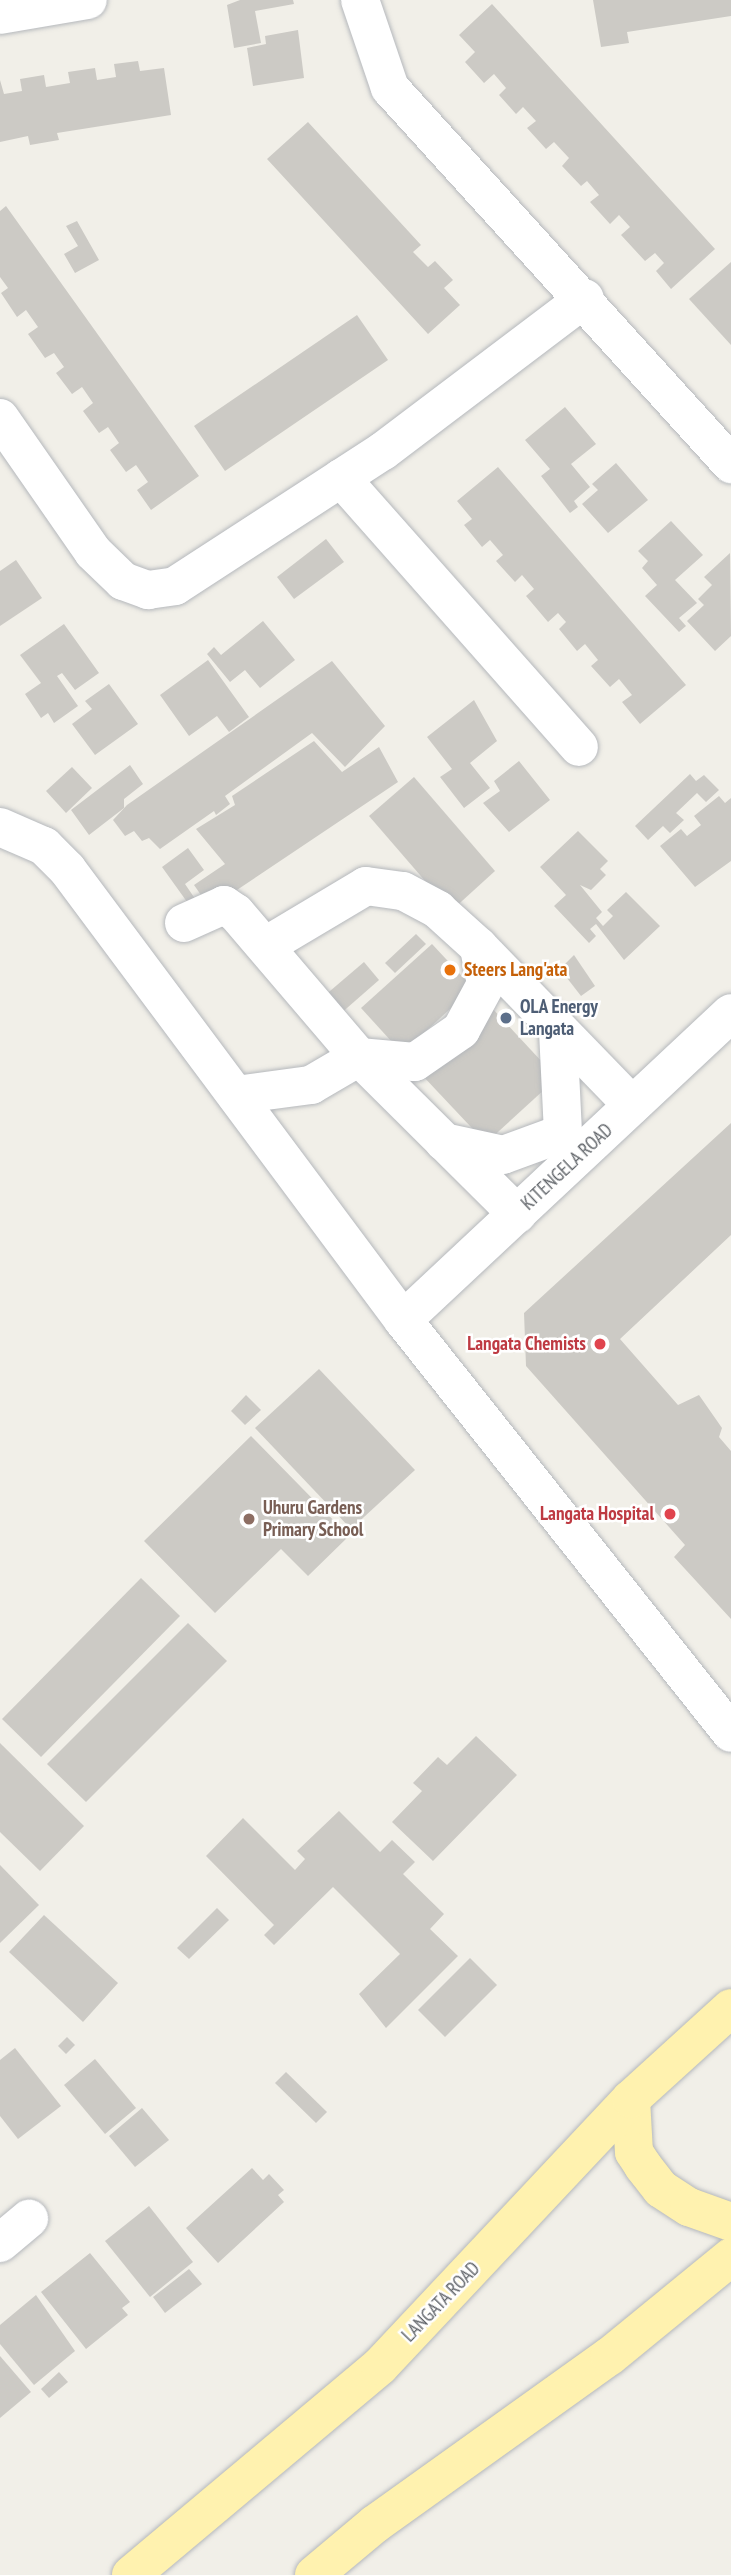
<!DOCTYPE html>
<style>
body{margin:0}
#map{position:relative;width:731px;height:2575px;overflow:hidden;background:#f1efe8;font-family:"PT Sans Narrow",sans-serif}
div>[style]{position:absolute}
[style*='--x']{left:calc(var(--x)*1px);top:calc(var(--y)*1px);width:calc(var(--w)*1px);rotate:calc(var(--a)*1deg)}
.building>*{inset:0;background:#cccac5}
.roads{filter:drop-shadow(0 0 2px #b5b8bc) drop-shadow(0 0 2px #b5b8bc)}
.minor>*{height:38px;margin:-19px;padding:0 19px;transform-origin:19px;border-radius:19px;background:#fff}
.major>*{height:38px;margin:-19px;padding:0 19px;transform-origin:19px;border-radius:19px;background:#fff2af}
.dots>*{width:19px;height:19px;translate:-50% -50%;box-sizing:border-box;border:4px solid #fff;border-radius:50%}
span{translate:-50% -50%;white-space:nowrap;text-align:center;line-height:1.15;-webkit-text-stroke:5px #fff;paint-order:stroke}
.food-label{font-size:19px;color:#c56008;font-weight:700}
.left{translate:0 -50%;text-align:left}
.service-label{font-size:19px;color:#4e5e75;font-weight:700}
.street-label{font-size:19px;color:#5f6368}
.health-label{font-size:19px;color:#be3a42;font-weight:700}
.right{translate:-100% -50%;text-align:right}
.education-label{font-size:19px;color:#785e54;font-weight:700}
</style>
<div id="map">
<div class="building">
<div style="clip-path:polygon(240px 0,293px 0,294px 4px,255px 11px,261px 43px,234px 48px,227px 5px)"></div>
<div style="clip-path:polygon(593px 0,731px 0,731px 16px,627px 32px,629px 43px,601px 47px)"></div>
<div style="clip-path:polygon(492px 4px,715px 249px,671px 289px,656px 271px,664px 263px,655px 253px,645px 261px,621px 235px,630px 227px,619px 215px,610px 224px,590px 202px,599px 195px,587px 181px,581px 186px,562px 166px,569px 158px,554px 142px,546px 149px,527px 128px,536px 121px,523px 107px,516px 114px,499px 95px,506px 88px,494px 74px,484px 83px,465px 62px,475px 52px,459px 35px)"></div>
<div style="clip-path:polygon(298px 30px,304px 78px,253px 86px,247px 48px,266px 44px,265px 36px)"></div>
<div style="clip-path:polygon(138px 61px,140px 71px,164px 68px,171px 115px,57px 133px,59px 140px,30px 145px,28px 136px,0 142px,0 80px,4px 94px,22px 91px,20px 79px,44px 75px,46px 87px,70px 83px,68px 72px,95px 68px,97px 80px,116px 77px,114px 64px)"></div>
<div style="clip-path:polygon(308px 122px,421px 245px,413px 252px,428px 267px,435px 261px,453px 280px,444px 288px,460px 305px,428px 334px,267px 159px)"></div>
<div style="clip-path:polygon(6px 206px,199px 476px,151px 510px,137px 490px,148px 482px,136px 465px,126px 472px,110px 450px,119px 443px,108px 427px,99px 433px,83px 411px,93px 403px,82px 387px,72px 394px,56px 373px,64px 367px,54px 353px,45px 358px,28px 334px,38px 327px,26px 310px,17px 317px,1px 293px,8px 288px,0 277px,0 211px)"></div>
<div style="clip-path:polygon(77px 221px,99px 260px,75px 273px,64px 254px,78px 246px,66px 226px)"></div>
<div style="clip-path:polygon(731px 262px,731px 345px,689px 299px)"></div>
<div style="clip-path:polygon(357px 315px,388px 360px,225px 471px,194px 426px)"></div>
<div style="clip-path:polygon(565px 407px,596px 444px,571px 464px,590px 487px,574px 501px,578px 507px,570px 513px,541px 476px,550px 469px,525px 440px)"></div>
<div style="clip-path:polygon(616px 463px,648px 500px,608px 533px,582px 504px,598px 490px,592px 484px)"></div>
<div style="clip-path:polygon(498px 467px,686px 685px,640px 724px,622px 702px,632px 695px,619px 679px,610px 687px,591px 666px,598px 660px,585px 644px,577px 651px,559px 629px,566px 622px,558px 613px,548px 622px,526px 596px,534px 589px,522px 575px,515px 582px,496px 561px,503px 555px,490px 540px,482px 547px,464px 525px,472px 519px,457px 501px)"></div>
<div style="clip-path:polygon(671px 521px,703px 555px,675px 580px,697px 603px,679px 618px,686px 626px,679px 632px,645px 596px,657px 585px,642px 568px,648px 561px,638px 551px)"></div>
<div style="clip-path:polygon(326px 539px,344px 562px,294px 599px,277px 577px)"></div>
<div style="clip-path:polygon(730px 553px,731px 636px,715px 651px,687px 621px,704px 605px,698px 599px,712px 585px,704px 577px)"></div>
<div style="clip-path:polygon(16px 560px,42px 598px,0 626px,0 571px)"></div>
<div style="clip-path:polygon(263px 621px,295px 660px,260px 688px,245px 670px,230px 682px,207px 654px,214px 647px,221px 655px)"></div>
<div style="clip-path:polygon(64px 624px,99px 673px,75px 690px,62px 673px,57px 676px,78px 706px,54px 723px,48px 713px,41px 718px,25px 694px,41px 683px,20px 655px)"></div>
<div style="clip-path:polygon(208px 660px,249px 717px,229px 732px,217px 716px,189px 736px,160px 695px)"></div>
<div style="clip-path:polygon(332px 661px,385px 726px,345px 767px,312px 733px,225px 796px,230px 804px,216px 815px,214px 811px,160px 849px,149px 838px,142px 841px,134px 831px,125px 836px,113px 820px,127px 805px)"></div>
<div style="clip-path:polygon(109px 684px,138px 724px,95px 755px,72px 724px,92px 709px,85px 701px)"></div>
<div style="clip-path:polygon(474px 700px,497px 741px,470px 763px,490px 788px,464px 808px,440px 777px,452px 769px,427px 737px)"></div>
<div style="clip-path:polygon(314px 741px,342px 772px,379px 747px,398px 782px,210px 908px,194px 885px,225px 864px,196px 829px,235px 805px,232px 796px)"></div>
<div style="clip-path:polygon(519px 761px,550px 800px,509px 832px,483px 803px,500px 791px,494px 781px)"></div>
<div style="clip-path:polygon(130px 765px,143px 784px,124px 799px,124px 808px,89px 835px,71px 810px)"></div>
<div style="clip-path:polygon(72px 767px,92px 788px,66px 813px,46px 791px)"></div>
<div style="clip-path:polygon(690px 774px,696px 781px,704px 775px,719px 790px,706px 802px,697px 793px,676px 813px,684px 820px,670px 833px,663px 826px,648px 840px,635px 826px)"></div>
<div style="clip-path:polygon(414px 777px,495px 871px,451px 911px,369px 816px)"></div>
<div style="clip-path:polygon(719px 796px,725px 803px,731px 798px,731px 861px,695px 887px,660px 846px,681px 829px,687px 836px,701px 825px,694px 816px)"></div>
<div style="clip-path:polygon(578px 831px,608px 861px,600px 869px,606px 875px,591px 890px,580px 885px,602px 912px,596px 918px,603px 926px,613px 916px,607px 910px,626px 892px,660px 926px,624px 960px,596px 924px,590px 929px,596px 936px,589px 943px,554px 906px,566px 895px,540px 867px)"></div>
<div style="clip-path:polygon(188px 848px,204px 870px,185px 884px,202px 909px,195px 913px,162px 867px)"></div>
<div style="clip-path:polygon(416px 934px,426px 944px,395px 973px,385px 963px)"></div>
<div style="clip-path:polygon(432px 944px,473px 988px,402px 1053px,361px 1008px)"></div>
<div style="clip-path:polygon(574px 955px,595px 986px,581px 996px,560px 969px)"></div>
<div style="clip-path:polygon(364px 962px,379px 980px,339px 1015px,323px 997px)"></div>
<div style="clip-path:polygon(492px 1008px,557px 1078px,486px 1143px,421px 1074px)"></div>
<div style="clip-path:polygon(731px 1123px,731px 1235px,620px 1339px,678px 1405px,699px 1395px,722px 1428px,719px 1437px,731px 1451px,731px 1619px,674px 1557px,685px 1545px,526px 1366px,524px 1313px)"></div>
<div style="clip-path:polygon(319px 1369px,415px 1470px,351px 1529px,255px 1428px)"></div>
<div style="clip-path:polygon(246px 1395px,261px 1410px,245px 1425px,231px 1411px)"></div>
<div style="clip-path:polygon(251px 1436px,349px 1536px,308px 1576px,281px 1549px,215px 1613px,144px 1541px)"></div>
<div style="clip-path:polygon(141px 1578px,180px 1616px,41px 1757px,2px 1719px)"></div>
<div style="clip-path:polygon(188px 1623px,227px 1661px,86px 1802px,47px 1764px)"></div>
<div style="clip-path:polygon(476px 1736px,517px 1775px,433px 1861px,392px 1822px,422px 1791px,413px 1783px,438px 1757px,447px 1765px)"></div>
<div style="clip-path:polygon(0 1743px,84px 1826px,40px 1871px,0 1832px)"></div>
<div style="clip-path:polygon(339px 1811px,380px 1852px,392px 1840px,415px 1862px,403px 1874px,444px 1914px,430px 1929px,458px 1956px,386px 2028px,359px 1994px,400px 1954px,333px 1887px,274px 1945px,264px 1935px,274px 1925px,206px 1856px,243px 1818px,295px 1870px,305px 1859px,297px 1851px)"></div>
<div style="clip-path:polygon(0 1865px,39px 1905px,0 1943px)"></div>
<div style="clip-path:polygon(217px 1908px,229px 1920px,189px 1959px,177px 1948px)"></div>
<div style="clip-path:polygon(44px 1915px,118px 1983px,83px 2022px,9px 1952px)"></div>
<div style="clip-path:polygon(470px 1958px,497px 1985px,445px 2037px,418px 2010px)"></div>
<div style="clip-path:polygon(67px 2037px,75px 2045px,66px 2054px,58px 2046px)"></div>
<div style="clip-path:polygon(15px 2048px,61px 2106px,18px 2139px,0 2116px,0 2060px)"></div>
<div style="clip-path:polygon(95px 2059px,136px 2108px,105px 2134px,64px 2085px)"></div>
<div style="clip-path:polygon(286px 2072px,327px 2112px,316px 2123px,275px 2083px)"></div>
<div style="clip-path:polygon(142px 2108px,169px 2140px,135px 2167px,109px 2136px)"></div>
<div style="clip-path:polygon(252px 2168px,263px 2180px,269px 2174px,284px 2190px,278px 2195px,284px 2202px,218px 2263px,186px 2228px)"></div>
<div style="clip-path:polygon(149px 2206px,193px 2262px,150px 2297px,105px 2241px)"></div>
<div style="clip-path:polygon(90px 2253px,130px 2302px,122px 2308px,128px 2315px,86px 2349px,41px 2292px)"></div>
<div style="clip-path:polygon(189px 2269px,202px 2284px,165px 2313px,153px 2297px)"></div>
<div style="clip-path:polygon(36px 2295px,75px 2351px,34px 2385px,0 2344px,0 2325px)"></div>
<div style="clip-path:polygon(0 2356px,31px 2392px,0 2418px)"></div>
<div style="clip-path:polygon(59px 2372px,68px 2382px,49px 2398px,41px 2389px)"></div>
</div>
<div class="roads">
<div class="minor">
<div style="--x:360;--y:0;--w:93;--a:71.2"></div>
<div style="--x:390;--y:88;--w:508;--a:47.79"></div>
<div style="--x:0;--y:15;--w:89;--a:-9.7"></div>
<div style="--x:0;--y:418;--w:163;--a:55.2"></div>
<div style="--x:93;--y:552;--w:42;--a:44"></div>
<div style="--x:123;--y:581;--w:27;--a:20"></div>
<div style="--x:148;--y:590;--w:27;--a:-8"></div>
<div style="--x:175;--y:586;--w:248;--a:-33"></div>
<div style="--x:383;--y:451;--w:253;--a:-37.1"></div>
<div style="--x:341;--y:478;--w:359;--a:48.5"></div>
<div style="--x:0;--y:827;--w:48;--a:23.4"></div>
<div style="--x:44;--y:846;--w:33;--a:45"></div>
<div style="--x:67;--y:869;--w:562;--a:53.31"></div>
<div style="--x:403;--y:1320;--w:527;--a:51.54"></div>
<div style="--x:184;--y:923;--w:44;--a:-24.2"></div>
<div style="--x:224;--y:905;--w:14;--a:34"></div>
<div style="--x:236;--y:913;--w:189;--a:49.5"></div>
<div style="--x:359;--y:1057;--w:223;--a:44.8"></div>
<div style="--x:267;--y:945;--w:115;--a:-30.8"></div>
<div style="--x:366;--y:886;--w:37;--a:8"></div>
<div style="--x:403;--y:891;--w:40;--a:28"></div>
<div style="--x:438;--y:910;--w:55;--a:42.1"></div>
<div style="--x:479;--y:947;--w:220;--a:45.9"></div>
<div style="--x:236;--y:1095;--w:76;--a:-7.6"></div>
<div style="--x:311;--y:1085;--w:56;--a:-30.3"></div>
<div style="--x:359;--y:1057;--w:56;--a:5.1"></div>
<div style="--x:415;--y:1062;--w:56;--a:-34.8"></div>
<div style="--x:461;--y:1030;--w:52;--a:-61.5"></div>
<div style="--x:486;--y:984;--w:38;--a:-101"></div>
<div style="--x:444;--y:1142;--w:60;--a:12.4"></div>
<div style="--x:503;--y:1155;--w:64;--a:-20.1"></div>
<div style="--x:563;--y:1133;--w:103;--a:-92.8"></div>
<div style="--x:403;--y:1320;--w:449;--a:-43.1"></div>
<div style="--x:0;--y:2243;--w:38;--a:-40"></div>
</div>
<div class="major">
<div style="--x:631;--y:2099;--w:53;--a:86.8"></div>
<div style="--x:634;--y:2152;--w:17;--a:57"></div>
<div style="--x:643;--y:2166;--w:29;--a:52"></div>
<div style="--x:661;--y:2189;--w:33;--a:33"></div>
<div style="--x:689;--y:2207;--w:45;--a:19.7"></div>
<div style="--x:131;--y:2575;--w:325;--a:-40"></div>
<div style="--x:380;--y:2366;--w:366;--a:-46.8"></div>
<div style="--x:631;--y:2099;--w:135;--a:-42.3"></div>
<div style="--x:314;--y:2575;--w:80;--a:-39.9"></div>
<div style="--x:375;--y:2524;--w:289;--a:-35.6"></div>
<div style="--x:610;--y:2356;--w:156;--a:-39.3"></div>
</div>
</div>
<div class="dots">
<div style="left:450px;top:970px;background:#e8710a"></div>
<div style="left:506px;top:1018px;background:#5c6f8a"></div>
<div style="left:600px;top:1344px;background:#e0444e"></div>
<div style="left:670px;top:1514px;background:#e0444e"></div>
<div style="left:249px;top:1519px;background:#8d6e63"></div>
</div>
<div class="food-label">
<span class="left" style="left:464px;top:970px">Steers Lang'ata</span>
</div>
<div class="service-label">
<span class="left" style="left:520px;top:1018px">OLA Energy<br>Langata</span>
</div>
<div class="street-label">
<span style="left:567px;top:1167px;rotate:-43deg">KITENGELA ROAD</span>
<span style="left:441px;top:2302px;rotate:-46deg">LANGATA ROAD</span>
</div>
<div class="health-label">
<span class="right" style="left:586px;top:1344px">Langata Chemists</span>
<span class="right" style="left:654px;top:1514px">Langata Hospital</span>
</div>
<div class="education-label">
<span class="left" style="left:263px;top:1519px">Uhuru Gardens<br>Primary School</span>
</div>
</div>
